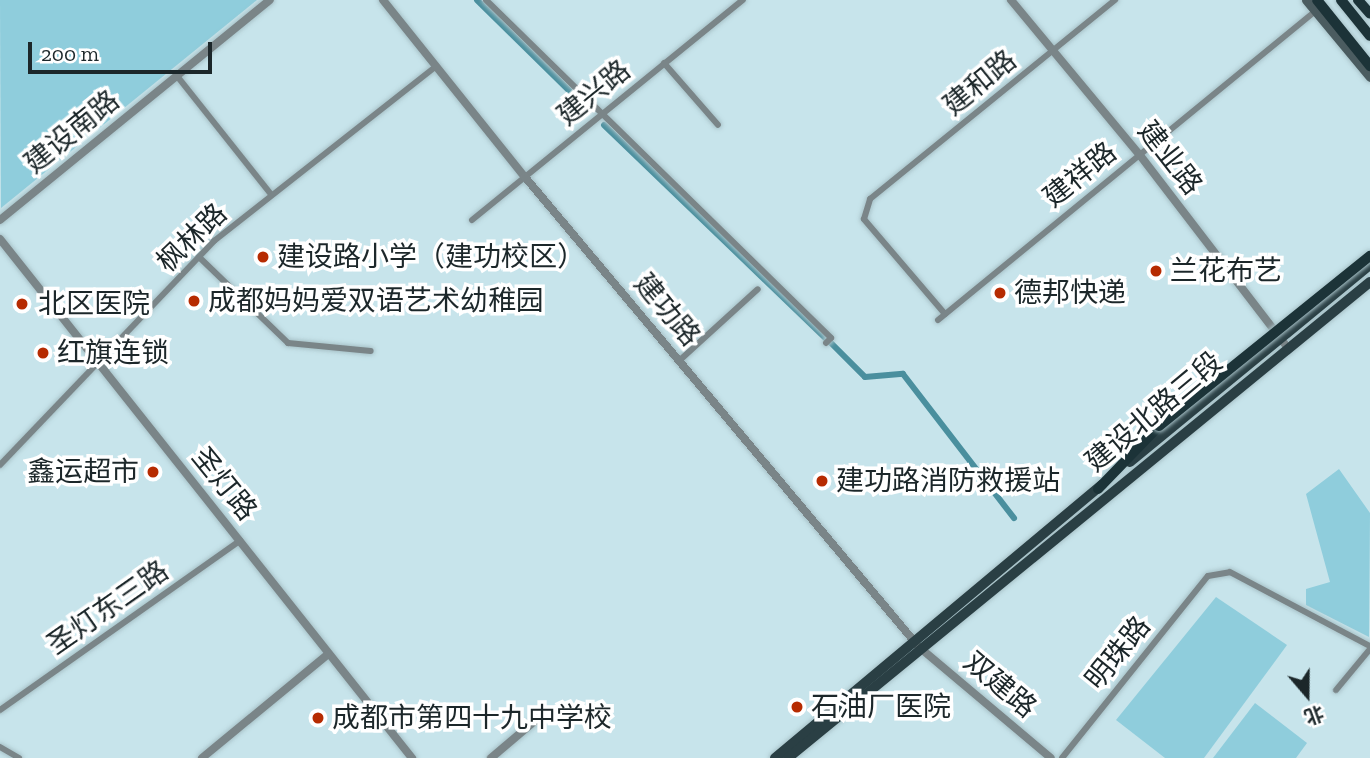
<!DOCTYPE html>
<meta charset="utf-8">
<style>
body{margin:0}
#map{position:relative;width:1370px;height:758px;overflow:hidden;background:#c7e4eb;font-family:"Zilla Slab","Noto Sans SC",serif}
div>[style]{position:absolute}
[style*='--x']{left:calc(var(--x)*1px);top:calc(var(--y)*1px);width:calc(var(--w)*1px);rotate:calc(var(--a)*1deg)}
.green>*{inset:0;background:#8fcddc}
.canal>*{height:6px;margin:-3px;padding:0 3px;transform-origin:3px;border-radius:3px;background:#4a8f9e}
.roads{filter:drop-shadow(0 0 2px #a8c2c8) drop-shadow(0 0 2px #a8c2c8)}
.minor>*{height:6px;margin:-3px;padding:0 3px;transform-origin:3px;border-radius:3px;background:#7a8588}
.tertiary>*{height:8px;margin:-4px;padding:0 4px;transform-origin:4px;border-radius:4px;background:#7a8588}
.secondary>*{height:9px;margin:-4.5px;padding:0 4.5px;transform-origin:4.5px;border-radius:4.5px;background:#4b5c60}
.primary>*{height:10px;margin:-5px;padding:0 5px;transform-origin:5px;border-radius:5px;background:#2a3f44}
.trunk>*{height:10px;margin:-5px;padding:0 5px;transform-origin:5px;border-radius:5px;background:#1c3338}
.bridges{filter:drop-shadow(0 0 2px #a8c2c8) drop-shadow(0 0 2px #a8c2c8)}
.trunk-bridge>*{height:10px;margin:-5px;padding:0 5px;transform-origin:5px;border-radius:5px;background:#1c3338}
.dots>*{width:19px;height:19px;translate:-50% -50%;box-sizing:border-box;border:4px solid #fff;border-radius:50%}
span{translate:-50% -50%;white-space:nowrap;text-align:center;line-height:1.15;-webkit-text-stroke:7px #fff;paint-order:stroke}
.street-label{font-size:28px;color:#1c272a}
.poi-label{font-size:28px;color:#1c272a}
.left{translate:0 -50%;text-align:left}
.right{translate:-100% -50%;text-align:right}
.north{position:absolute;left:1272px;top:660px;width:70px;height:70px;-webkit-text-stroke:5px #fff;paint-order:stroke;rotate:160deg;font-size:19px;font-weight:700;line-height:28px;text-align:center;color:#1c272a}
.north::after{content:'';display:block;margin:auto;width:24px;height:32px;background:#1c272a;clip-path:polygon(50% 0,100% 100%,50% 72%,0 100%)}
.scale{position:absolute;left:28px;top:42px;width:184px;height:32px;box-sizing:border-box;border:4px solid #1c272a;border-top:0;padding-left:9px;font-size:21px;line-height:24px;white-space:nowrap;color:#1c272a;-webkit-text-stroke:5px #fff;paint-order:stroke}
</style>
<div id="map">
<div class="green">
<div style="clip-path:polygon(0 0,257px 0,1px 208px)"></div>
<div style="clip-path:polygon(1339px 469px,1370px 513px,1369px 637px,1306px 605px,1306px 589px,1330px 582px,1306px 494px)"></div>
<div style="clip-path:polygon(1216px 597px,1287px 645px,1204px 758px,1165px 758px,1116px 720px)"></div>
<div style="clip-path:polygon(1255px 703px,1307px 743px,1296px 758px,1213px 758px)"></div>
</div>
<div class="canal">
<div style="--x:477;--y:0;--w:158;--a:44.5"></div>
<div style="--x:604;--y:125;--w:308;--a:43.9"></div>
<div style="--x:830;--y:342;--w:49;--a:45"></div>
<div style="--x:865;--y:377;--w:38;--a:-5"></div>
<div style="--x:903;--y:374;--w:182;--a:52.4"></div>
</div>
<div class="roads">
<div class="minor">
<div style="--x:486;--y:0;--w:483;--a:44.4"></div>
<div style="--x:831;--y:338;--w:7;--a:135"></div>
<div style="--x:664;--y:63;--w:82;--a:48.9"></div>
<div style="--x:177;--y:76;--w:151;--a:51.5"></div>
<div style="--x:472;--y:220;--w:349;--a:-39.1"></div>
<div style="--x:199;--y:257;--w:124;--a:44"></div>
<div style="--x:288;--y:343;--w:83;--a:5.5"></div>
<div style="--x:945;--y:314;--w:125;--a:-130.5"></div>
<div style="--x:864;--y:219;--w:21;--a:-73"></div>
<div style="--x:870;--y:199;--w:316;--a:-39.1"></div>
<div style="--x:938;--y:320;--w:487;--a:-39.3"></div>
<div style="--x:680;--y:360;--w:105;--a:-42.3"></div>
<div style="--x:0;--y:465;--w:310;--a:-46.3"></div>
<div style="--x:214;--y:241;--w:283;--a:-38.2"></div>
<div style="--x:1336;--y:690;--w:53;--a:-50.3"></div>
<div style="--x:0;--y:710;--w:294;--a:-35.2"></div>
<div style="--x:0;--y:747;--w:22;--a:30"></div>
<div style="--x:1062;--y:758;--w:233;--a:-51.3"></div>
<div style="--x:1208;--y:576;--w:22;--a:-10"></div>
<div style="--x:1230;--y:572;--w:158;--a:27.9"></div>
</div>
<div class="tertiary">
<div style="--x:383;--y:0;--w:227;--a:51.3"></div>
<div style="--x:525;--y:177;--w:613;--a:50.03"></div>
<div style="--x:919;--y:647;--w:172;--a:40.1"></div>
<div style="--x:1011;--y:0;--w:200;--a:50.3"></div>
<div style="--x:1139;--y:154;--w:245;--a:52.5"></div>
<div style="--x:0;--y:220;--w:348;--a:-39.2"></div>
<div style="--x:0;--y:239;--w:663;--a:51.56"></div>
<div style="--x:202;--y:758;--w:163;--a:-39.5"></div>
<div style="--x:491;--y:758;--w:60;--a:-40.3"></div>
</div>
<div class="secondary">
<div style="--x:1306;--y:0;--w:100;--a:50.3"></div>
</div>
<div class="primary">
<div style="--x:1130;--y:462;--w:310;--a:-39.4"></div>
<div style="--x:775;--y:758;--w:426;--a:-39.9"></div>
<div style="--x:788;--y:758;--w:752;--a:-39.28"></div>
</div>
<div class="trunk">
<div style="--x:1317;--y:0;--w:85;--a:51.2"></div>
<div style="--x:1341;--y:0;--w:46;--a:51.1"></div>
<div style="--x:1358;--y:0;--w:18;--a:49"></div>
<div style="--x:1098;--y:489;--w:88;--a:-45.9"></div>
</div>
</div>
<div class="bridges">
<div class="trunk-bridge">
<div style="--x:1159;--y:426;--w:271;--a:-38.9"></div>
</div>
</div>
<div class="dots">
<div style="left:263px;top:257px;background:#b62b01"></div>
<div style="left:1156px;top:271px;background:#b62b01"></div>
<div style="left:1000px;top:293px;background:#b62b01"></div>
<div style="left:194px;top:301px;background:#b62b01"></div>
<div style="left:22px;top:304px;background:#b62b01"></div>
<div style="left:43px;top:353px;background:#b62b01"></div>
<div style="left:153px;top:472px;background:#b62b01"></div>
<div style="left:822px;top:481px;background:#b62b01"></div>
<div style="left:797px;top:707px;background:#b62b01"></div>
<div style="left:318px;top:718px;background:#b62b01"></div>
</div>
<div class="street-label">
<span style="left:980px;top:83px;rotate:-39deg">建和路</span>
<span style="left:594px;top:93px;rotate:-39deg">建兴路</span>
<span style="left:72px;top:132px;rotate:-39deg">建设南路</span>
<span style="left:1170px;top:158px;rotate:52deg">建业路</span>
<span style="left:1080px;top:175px;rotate:-39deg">建祥路</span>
<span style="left:192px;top:238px;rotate:-44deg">枫林路</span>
<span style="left:667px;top:310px;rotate:50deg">建功路</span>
<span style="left:1154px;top:412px;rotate:-40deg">建设北路三段</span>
<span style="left:224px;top:484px;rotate:51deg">圣灯路</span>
<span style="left:108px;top:608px;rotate:-35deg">圣灯东三路</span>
<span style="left:1118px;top:653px;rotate:-51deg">明珠路</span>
<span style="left:1000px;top:685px;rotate:40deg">双建路</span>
</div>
<div class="poi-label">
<span class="left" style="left:277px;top:257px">建设路小学（建功校区）</span>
<span class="left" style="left:1170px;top:271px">兰花布艺</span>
<span class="left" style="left:1014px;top:293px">德邦快递</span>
<span class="left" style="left:208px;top:301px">成都妈妈爱双语艺术幼稚园</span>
<span class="left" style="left:38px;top:304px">北区医院</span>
<span class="left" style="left:57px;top:353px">红旗连锁</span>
<span class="right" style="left:139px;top:472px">鑫运超市</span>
<span class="left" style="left:836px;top:481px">建功路消防救援站</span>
<span class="left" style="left:811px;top:707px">石油厂医院</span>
<span class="left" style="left:332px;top:718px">成都市第四十九中学校</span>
</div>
<div class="north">北</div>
<div class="scale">200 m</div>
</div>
